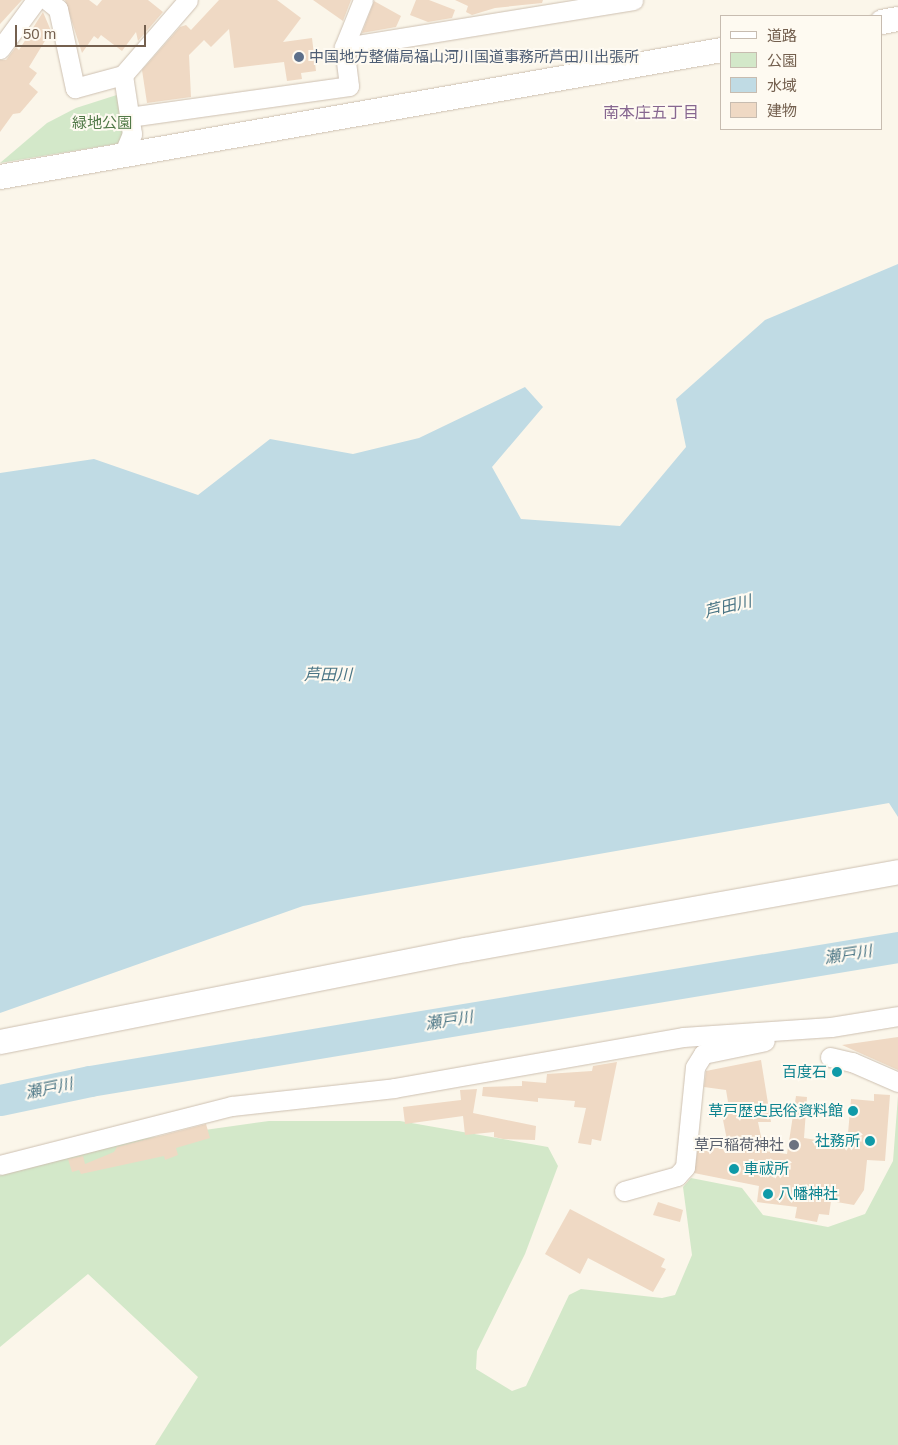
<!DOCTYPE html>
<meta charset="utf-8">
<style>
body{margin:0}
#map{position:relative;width:898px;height:1445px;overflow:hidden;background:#fbf6ea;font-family:Helvetica,"Noto Sans JP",sans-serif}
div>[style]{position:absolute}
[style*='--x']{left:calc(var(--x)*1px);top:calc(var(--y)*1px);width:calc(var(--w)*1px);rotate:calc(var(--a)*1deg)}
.green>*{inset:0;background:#d3e8c9}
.water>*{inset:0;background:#c0dbe4}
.river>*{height:31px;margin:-15.5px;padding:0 15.5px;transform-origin:15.5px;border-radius:15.5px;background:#c0dbe4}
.building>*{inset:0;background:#efd9c4}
.roads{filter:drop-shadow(0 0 1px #cdc0b1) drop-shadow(0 0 1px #cdc0b1)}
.minor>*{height:19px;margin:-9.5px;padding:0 9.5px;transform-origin:9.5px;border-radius:9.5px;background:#fff}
.tertiary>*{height:24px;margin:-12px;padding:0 12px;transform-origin:12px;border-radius:12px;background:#fff}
.dots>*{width:14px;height:14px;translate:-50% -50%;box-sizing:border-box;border:2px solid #fefaf1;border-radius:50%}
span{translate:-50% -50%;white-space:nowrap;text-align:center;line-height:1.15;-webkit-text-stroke:4px #fefaf1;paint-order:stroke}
.service-label{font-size:15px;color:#4e5e75}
.left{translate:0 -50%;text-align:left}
.park-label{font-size:15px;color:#517948}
.culture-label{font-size:15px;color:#0d838f}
.right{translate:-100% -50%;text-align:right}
.worship-label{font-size:15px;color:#5b616d}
.neighbourhood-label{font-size:16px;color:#876790}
.water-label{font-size:16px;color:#4a7585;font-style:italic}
.legend{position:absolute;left:720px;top:15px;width:162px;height:115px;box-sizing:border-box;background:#fefaf1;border:1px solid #c7bcb0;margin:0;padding:6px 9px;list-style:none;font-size:15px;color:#74604f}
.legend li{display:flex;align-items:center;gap:10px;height:25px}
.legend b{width:25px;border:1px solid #c7bcb0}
.scale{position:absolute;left:15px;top:25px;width:131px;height:22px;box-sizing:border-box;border:2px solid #74604f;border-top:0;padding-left:6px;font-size:15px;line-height:18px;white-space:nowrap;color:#74604f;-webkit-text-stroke:4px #fefaf1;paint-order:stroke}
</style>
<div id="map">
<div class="green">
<div style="clip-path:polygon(123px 93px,127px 142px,0 163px,47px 123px,76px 108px)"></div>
<div style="clip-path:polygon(898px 1096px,898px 1445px,155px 1445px,198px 1377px,88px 1274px,0 1347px,0 1159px,269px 1121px,400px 1121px,548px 1147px,558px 1166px,525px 1254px,477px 1351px,476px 1369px,512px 1391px,526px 1386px,569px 1295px,581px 1289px,662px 1298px,675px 1295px,692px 1255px,683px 1187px,691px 1178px,742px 1188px,763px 1215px,828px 1227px,865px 1214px,893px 1161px)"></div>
</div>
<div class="water">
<div style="clip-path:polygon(898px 264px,898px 817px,889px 803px,303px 906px,0 1013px,0 473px,94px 459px,198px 495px,270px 439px,353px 454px,419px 438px,525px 387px,543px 407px,492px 467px,521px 519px,620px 526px,686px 447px,676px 399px,765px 320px)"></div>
</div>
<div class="river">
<div style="--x:0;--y:1100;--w:92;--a:-11.9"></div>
<div style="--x:90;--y:1081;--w:819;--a:-9.42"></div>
</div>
<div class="building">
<div style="clip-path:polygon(0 0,22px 0,0 24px)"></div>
<div style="clip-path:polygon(65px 0,89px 0,97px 6px,102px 0,148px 0,163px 12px,138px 41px,136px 32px,122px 51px,101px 35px,98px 39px,94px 36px,82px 53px)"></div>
<div style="clip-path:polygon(219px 0,277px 0,301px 18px,283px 42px,312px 38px,316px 71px,301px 73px,302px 79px,287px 81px,284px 62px,234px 68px,229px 29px,211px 47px,204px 40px,189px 55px,191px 97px,147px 103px,142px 70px,180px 27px,186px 25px,191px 30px)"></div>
<div style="clip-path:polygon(313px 0,351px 0,343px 21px)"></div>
<div style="clip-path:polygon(416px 0,429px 0,455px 10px,452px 18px,428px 22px,410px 15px)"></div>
<div style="clip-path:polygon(455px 0,543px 0,542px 3px,495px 8px,472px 15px,466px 12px,468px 6px)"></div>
<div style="clip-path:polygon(374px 1px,401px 16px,396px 27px,362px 33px)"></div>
<div style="clip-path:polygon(43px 12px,51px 31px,29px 67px,37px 73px,29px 84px,38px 92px,20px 113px,13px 114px,0 132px,0 60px,6px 60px,16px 47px,19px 50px)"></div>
<div style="clip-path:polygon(898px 1037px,898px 1070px,842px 1045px)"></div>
<div style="clip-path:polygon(761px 1060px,771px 1122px,758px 1122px,764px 1151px,787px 1154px,796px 1096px,807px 1097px,804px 1138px,847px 1145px,851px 1099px,874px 1101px,874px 1094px,890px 1095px,885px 1161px,867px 1160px,864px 1190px,854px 1205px,831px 1201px,829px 1215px,819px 1214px,817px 1222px,795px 1218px,797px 1207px,757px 1202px,759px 1186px,694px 1173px,699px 1141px,728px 1145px,722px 1115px,730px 1114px,726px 1090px,704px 1087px,706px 1071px)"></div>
<div style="clip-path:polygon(617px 1062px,601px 1141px,592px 1139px,591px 1145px,578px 1143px,586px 1108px,574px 1107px,575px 1101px,538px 1098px,538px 1102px,482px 1096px,483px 1087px,522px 1086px,522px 1081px,546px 1083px,547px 1074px,592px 1071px,593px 1066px)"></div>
<div style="clip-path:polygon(477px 1089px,473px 1113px,536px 1126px,535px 1140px,503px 1139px,494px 1137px,494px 1132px,465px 1135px,463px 1116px,405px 1124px,403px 1107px,461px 1100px,460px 1090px)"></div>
<div style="clip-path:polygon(206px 1124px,210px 1138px,176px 1148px,178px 1155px,165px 1160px,164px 1156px,81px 1174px,79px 1170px,72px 1172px,68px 1159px,83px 1156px,85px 1164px,114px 1152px,117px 1147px)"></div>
<div style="clip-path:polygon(658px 1202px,683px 1210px,680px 1222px,653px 1215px)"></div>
<div style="clip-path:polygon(570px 1209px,665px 1259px,661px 1267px,666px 1269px,653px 1292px,588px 1258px,580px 1274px,545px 1254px)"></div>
</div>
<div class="roads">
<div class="minor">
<div style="--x:47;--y:0;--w:14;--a:39"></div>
<div style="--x:58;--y:9;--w:81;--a:77.9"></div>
<div style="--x:75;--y:88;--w:50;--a:-15.2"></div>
<div style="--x:123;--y:75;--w:99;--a:-49.1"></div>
<div style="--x:344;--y:47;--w:293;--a:-9.2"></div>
<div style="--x:0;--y:49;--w:61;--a:-53.7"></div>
<div style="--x:129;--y:117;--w:222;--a:-8"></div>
<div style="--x:349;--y:86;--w:39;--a:-97"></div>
<div style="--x:344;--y:47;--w:51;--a:-68"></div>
<div style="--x:123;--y:155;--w:23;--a:-67"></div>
<div style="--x:132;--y:134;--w:60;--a:-98.7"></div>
<div style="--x:830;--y:1057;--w:23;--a:13"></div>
<div style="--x:852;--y:1062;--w:50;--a:23.5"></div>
<div style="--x:0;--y:1165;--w:239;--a:-14.3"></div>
<div style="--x:232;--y:1106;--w:163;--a:-6.3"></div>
<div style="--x:394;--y:1088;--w:293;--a:-10"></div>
<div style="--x:683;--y:1037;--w:148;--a:-3.9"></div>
<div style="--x:831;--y:1027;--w:68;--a:-9.3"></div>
<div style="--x:624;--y:1191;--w:55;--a:-15.8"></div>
<div style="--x:677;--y:1176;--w:12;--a:-48"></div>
<div style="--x:685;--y:1167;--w:100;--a:-84.3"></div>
<div style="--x:695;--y:1067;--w:15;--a:-58"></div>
<div style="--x:703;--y:1054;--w:63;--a:-11.8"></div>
</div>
<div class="tertiary">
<div style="--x:882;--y:22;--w:16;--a:-11"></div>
<div style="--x:0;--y:177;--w:733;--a:-9.98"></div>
<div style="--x:0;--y:1042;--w:475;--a:-11.2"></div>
<div style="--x:466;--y:950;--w:439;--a:-10.2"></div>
</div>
</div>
<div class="dots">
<div style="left:299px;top:57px;background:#5c6f8a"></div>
<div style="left:837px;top:1072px;background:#0f9aa8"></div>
<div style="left:853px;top:1111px;background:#0f9aa8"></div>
<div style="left:870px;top:1141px;background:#0f9aa8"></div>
<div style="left:794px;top:1145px;background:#6b7280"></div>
<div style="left:734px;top:1169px;background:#0f9aa8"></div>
<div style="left:768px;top:1194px;background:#0f9aa8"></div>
</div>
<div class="service-label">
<span class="left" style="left:309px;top:57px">中国地方整備局福山河川国道事務所芦田川出張所</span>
</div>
<div class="park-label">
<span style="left:102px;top:123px">緑地公園</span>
</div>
<div class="culture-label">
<span class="right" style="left:827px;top:1072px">百度石</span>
<span class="right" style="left:843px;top:1111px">草戸歴史民俗資料館</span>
<span class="right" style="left:860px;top:1141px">社務所</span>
<span class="left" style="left:744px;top:1169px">車祓所</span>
<span class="left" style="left:778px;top:1194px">八幡神社</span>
</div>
<div class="worship-label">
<span class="right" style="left:784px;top:1145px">草戸稲荷神社</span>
</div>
<div class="neighbourhood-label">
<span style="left:651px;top:113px">南本庄五丁目</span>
</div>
<div class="water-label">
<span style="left:728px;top:607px;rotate:-14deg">芦田川</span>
<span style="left:328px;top:675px">芦田川</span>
<span style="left:848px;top:955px;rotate:-9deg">瀬戸川</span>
<span style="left:449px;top:1021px;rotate:-9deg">瀬戸川</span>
<span style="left:49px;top:1089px;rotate:-12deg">瀬戸川</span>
</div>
<ul class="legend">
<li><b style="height:6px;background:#fff"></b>道路</li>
<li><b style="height:14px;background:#d3e8c9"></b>公園</li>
<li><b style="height:14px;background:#c0dbe4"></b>水域</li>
<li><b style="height:14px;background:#efd9c4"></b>建物</li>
</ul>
<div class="scale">50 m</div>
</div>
